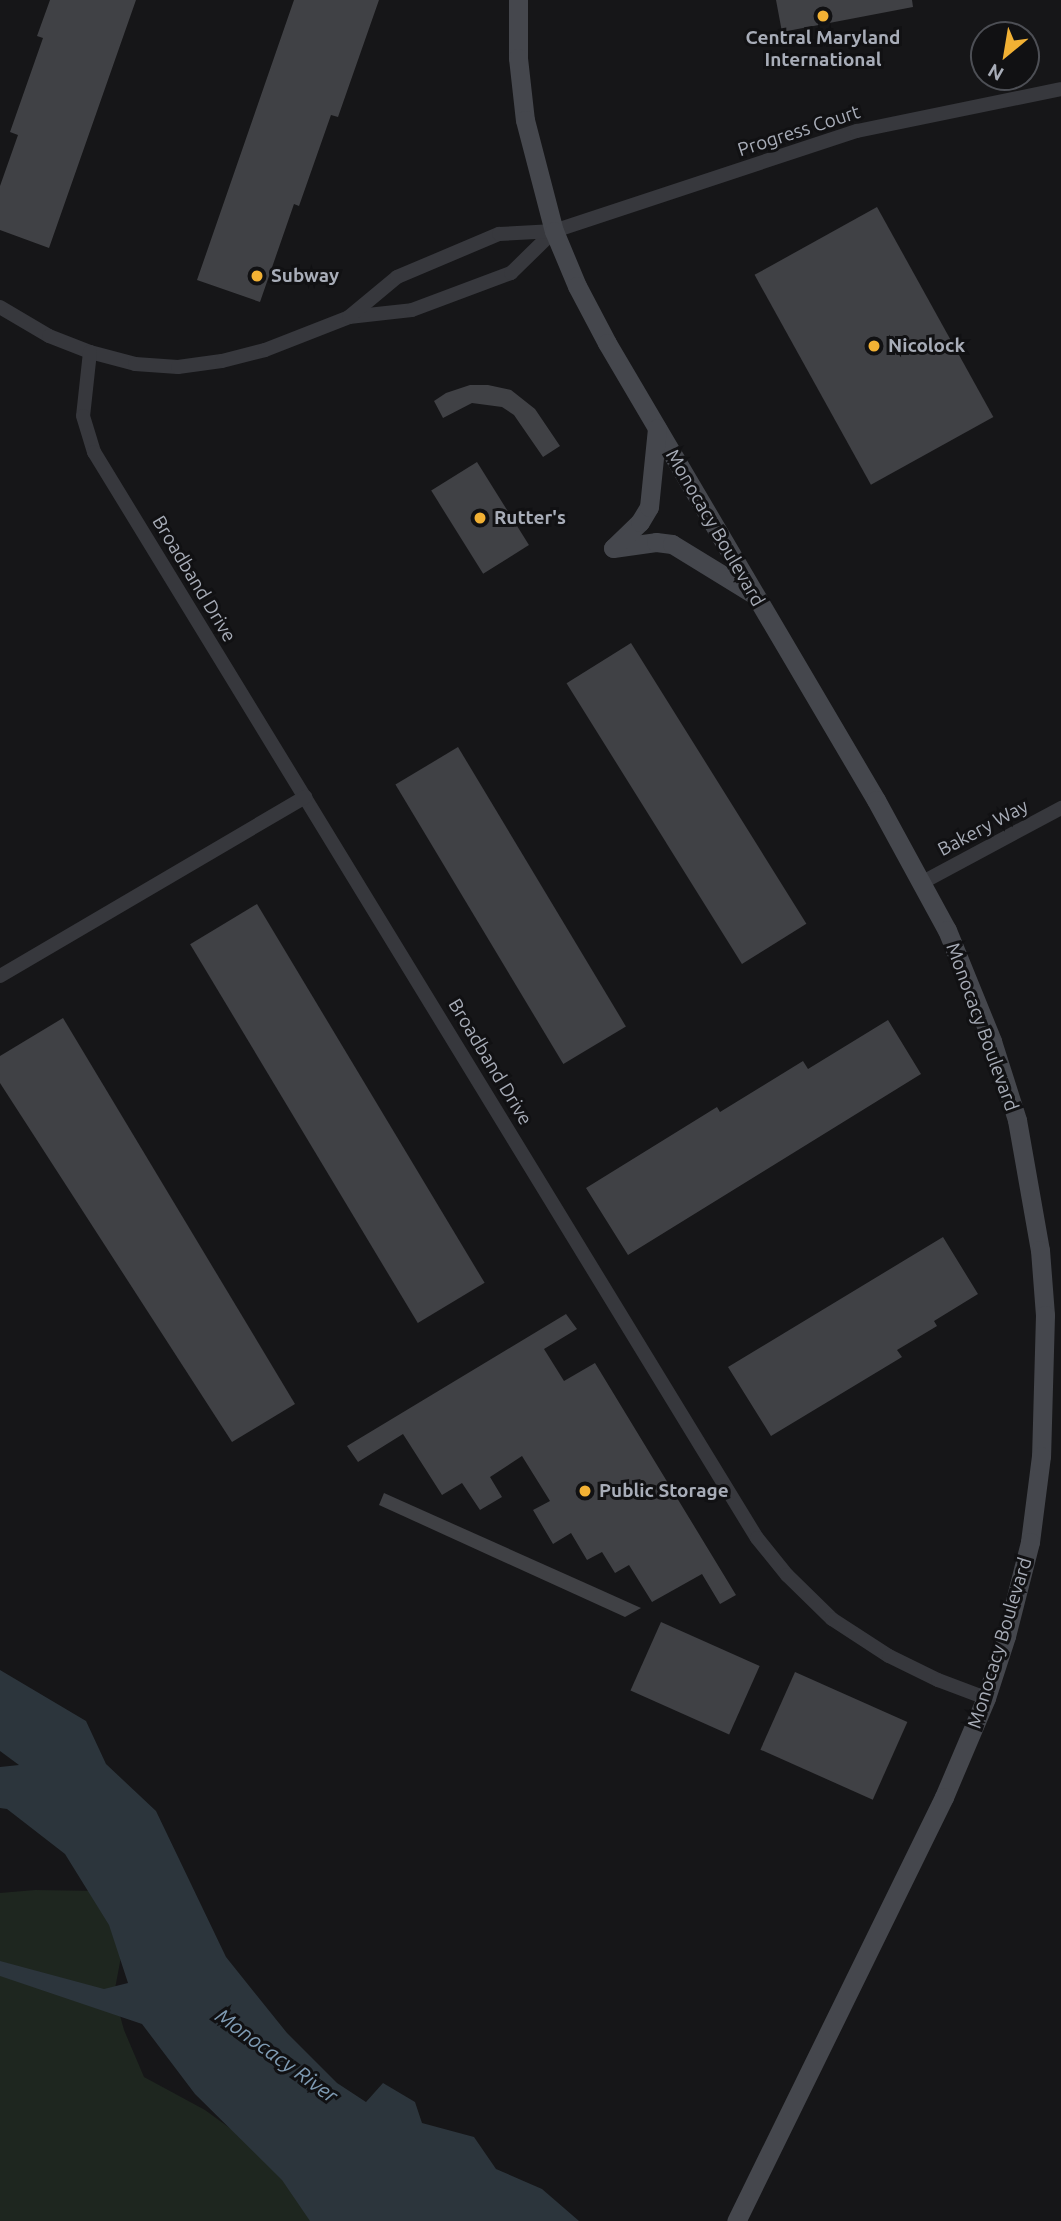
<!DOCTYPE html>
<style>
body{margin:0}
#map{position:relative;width:1061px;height:2221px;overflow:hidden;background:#161618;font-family:Ubuntu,sans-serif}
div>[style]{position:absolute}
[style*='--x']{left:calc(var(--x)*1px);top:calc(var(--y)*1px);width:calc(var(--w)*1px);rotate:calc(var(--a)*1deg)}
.green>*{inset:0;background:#1e261f}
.water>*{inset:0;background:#2c353c}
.building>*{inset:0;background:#404145;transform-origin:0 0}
.minor>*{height:14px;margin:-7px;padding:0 7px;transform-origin:7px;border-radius:7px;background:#37383d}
.secondary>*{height:19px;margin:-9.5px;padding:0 9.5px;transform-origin:9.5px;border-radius:9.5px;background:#45474d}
.dots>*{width:19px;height:19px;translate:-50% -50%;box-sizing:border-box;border:4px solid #111113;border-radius:50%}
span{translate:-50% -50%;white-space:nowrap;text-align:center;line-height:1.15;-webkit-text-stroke:6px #111113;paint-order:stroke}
.poi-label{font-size:19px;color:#a8adb8;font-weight:700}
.left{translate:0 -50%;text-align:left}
.street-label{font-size:19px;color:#a8adb8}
.water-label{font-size:21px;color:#7f9bb3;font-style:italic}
.north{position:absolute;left:970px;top:21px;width:70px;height:70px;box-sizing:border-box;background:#111113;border:2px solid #4d4f55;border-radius:50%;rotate:210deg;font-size:19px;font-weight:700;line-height:28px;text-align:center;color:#a8adb8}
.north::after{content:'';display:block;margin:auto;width:24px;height:32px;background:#f2b134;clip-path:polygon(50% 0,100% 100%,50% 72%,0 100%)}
</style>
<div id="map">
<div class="green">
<div style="clip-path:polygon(35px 1890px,101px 1891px,124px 1941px,114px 1994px,124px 2030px,144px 2077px,205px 2110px,357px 2221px,0 2221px,0 1893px)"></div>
</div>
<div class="water">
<div style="clip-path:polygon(0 1670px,86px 1721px,106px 1764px,156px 1811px,226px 1957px,287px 2033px,337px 2083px,366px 2102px,383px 2083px,415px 2102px,422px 2123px,474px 2137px,496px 2169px,542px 2189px,579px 2221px,310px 2221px,282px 2180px,195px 2094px,142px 2024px,0 1976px,0 1961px,104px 1989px,128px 1983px,109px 1925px,65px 1854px,7px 1809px,0 1808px,0 1767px,19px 1765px,0 1751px)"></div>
</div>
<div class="building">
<div style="clip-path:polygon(50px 0,136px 0,49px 248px,0 230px,0 186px,18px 135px,10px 132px,43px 38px,37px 36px)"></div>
<div style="clip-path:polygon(294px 0,379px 0,338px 117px,331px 115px,299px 206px,294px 204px,260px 302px,197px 280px)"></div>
<div style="clip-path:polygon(776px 0,912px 0,913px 7px,782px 32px)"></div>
<div style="left:877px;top:207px;width:240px;height:140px;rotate:61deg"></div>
<div style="clip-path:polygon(470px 385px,488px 385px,511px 390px,535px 409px,560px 446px,543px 457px,514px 415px,502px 407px,472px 403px,443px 418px,434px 401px,446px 393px)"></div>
<div style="left:477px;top:462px;width:98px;height:54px;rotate:58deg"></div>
<div style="left:631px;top:643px;width:331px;height:76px;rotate:58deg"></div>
<div style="left:458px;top:747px;width:326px;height:73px;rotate:59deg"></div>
<div style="left:257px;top:904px;width:442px;height:78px;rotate:59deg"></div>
<div style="clip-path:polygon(63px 1018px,295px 1404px,232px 1442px,0 1083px,0 1056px)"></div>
<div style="clip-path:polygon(888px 1020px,921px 1074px,628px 1255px,586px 1188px,717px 1107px,720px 1112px,803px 1061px,808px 1069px)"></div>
<div style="clip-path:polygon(943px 1237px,978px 1294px,934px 1321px,937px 1326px,897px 1350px,902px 1357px,771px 1436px,728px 1367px)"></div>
<div style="clip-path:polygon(566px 1314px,577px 1329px,544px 1349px,564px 1381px,595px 1363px,736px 1595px,720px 1604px,702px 1574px,652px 1602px,629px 1565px,615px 1573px,602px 1552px,587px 1560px,571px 1533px,553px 1544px,533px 1510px,550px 1501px,522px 1456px,490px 1477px,502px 1497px,480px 1510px,462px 1483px,442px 1495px,403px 1434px,358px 1462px,347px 1446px)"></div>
<div style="clip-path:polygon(384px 1493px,592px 1586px,641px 1608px,625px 1617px,379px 1505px)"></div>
<div style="left:661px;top:1622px;width:108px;height:75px;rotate:24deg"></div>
<div style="left:795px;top:1672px;width:123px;height:85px;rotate:24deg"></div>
</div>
<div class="minor">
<div style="--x:0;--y:307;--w:57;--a:30.6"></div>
<div style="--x:49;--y:336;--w:44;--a:21.3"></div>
<div style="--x:90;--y:352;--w:47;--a:14.9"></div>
<div style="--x:135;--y:364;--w:43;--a:4"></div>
<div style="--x:178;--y:367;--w:44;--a:-7.8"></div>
<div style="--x:222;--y:361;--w:44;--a:-14.3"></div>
<div style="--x:265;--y:350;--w:90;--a:-21.4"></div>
<div style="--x:349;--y:317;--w:63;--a:-6.3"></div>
<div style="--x:412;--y:310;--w:106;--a:-20.5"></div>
<div style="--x:511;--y:273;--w:60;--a:-44.3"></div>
<div style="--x:349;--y:317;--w:62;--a:-39.8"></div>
<div style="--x:397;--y:277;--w:111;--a:-22.9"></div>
<div style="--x:499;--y:234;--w:55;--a:-3.1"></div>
<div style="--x:554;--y:231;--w:319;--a:-18.3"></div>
<div style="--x:857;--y:131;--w:208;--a:-11.6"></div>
<div style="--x:90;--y:352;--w:64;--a:96.2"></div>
<div style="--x:83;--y:416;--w:38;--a:73"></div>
<div style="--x:94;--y:452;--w:1272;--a:58.6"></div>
<div style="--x:757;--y:1538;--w:48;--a:51"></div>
<div style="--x:787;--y:1575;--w:63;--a:44.4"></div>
<div style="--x:832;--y:1619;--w:68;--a:33"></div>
<div style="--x:889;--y:1656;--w:55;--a:26.1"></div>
<div style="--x:938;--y:1680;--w:51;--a:20.6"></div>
<div style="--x:923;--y:882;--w:157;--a:-28.2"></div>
<div style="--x:0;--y:976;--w:354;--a:-30.4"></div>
</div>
<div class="secondary">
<div style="--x:518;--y:0;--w:58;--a:90"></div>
<div style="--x:518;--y:58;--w:62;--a:83.6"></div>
<div style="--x:525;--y:120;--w:115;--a:75.4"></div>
<div style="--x:554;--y:231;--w:60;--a:67.3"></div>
<div style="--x:577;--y:286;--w:64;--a:62.2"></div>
<div style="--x:607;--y:343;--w:530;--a:59.52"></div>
<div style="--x:876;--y:800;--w:148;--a:61.4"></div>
<div style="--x:947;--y:930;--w:120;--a:67.9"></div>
<div style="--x:992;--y:1041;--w:83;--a:72.4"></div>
<div style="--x:1017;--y:1120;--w:132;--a:80"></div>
<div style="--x:1040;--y:1250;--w:65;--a:85.6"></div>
<div style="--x:1045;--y:1315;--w:141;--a:91.6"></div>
<div style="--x:1041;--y:1456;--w:87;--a:97.3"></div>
<div style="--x:1030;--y:1542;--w:97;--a:104.3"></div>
<div style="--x:1006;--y:1636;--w:65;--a:107.9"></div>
<div style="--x:986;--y:1698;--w:108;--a:113"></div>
<div style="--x:944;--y:1797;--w:472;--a:116.1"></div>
<div style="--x:613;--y:548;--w:43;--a:-7.9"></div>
<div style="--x:656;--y:542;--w:16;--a:7"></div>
<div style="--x:672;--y:544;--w:94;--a:31.5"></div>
<div style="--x:613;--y:548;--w:37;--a:-44"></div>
<div style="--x:640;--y:522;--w:17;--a:-59"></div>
<div style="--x:649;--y:507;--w:79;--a:-84.2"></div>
</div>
<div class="dots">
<div style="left:823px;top:16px;background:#f2b134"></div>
<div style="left:257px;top:276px;background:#f2b134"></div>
<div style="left:874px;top:346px;background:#f2b134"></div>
<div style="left:480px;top:518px;background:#f2b134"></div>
<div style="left:585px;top:1491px;background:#f2b134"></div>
</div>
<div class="poi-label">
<span style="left:823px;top:49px">Central Maryland<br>International</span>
<span class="left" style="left:271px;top:276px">Subway</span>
<span class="left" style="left:888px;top:346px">Nicolock</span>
<span class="left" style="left:494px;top:518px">Rutter's</span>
<span class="left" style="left:599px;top:1491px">Public Storage</span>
</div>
<div class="street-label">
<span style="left:799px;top:131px;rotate:-18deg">Progress Court</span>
<span style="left:715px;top:528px;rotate:60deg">Monocacy Boulevard</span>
<span style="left:194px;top:579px;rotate:59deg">Broadband Drive</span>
<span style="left:983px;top:828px;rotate:-28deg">Bakery Way</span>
<span style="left:982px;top:1027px;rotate:70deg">Monocacy Boulevard</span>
<span style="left:490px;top:1062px;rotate:59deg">Broadband Drive</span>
<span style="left:1000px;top:1643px;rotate:-73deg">Monocacy Boulevard</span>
</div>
<div class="water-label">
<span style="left:277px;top:2055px;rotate:36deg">Monocacy River</span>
</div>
<div class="north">N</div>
</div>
